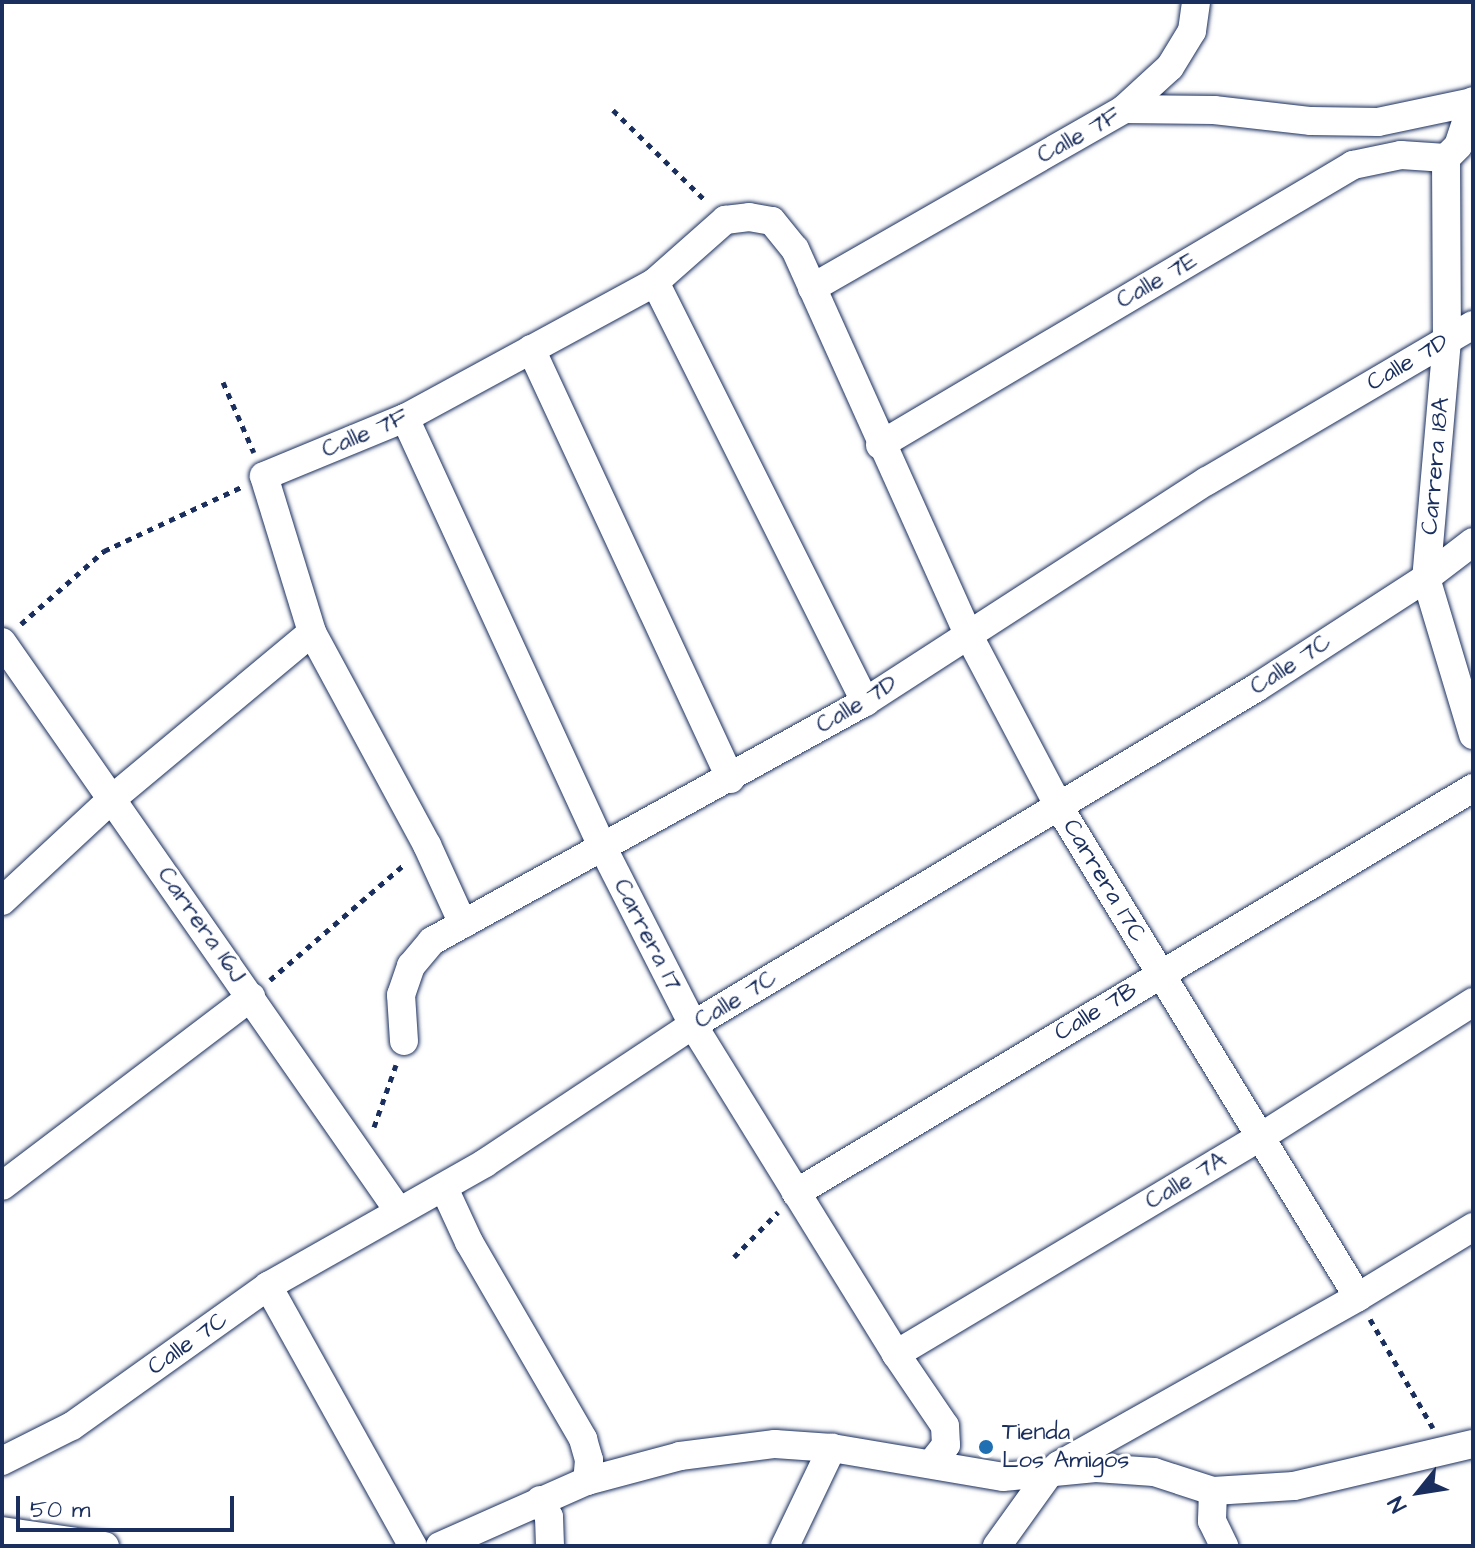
<!DOCTYPE html>
<style>
body{margin:0}
#map{position:relative;width:1475px;height:1548px;overflow:hidden;background:#fff;font-family:"Architects Daughter",sans-serif}
div>[style]{position:absolute}
[style*='--x']{left:calc(var(--x)*1px);top:calc(var(--y)*1px);width:calc(var(--w)*1px);rotate:calc(var(--a)*1deg)}
.path>*{height:5px;margin-top:-2.5px;transform-origin:0;background:repeating-linear-gradient(90deg,#1b2f5e 0 6px,transparent 0 12px)}
.roads{filter:drop-shadow(0 0 2px #1b2f5e) drop-shadow(0 0 2px #1b2f5e)}
.minor>*{height:28px;margin:-14px;padding:0 14px;transform-origin:14px;border-radius:14px;background:#fff}
.dots>*{width:22px;height:22px;translate:-50% -50%;box-sizing:border-box;border:4px solid #fff;border-radius:50%}
span{translate:-50% -50%;white-space:nowrap;text-align:center;line-height:1.15;-webkit-text-stroke:6px #fff;paint-order:stroke}
.street-label{font-size:24px;color:#1b2f5e}
.poi-label{font-size:24px;color:#1b2f5e}
.left{translate:0 -50%;text-align:left}
.frame{position:absolute;inset:0;border:4px solid #1b2f5e;pointer-events:none}
.north{position:absolute;left:1379px;top:1452px;width:80px;height:80px;-webkit-text-stroke:6px #fff;paint-order:stroke;rotate:240deg;font-size:22px;font-weight:700;line-height:32px;text-align:center;color:#1b2f5e}
.north::after{content:'';display:block;margin:auto;width:28px;height:36px;background:#1b2f5e;clip-path:polygon(50% 0,100% 100%,50% 72%,0 100%)}
.scale{position:absolute;left:16px;top:1496px;width:218px;height:36px;box-sizing:border-box;border:4px solid #1b2f5e;border-top:0;padding-left:10px;font-size:24px;line-height:28px;white-space:nowrap;color:#1b2f5e;-webkit-text-stroke:6px #fff;paint-order:stroke}
</style>
<div id="map">
<div class="path">
<div style="--x:613;--y:110;--w:130;--a:44.4"></div>
<div style="--x:223;--y:382;--w:77;--a:66.4"></div>
<div style="--x:21;--y:624;--w:111;--a:-41.3"></div>
<div style="--x:104;--y:551;--w:151;--a:-25"></div>
<div style="--x:270;--y:980;--w:178;--a:-40.7"></div>
<div style="--x:374;--y:1127;--w:66;--a:-70.5"></div>
<div style="--x:734;--y:1257;--w:63;--a:-45.6"></div>
<div style="--x:1370;--y:1319;--w:126;--a:60"></div>
</div>
<div class="roads">
<div class="minor">
<div style="--x:1473;--y:101;--w:47;--a:108.4"></div>
<div style="--x:1458;--y:146;--w:17;--a:135"></div>
<div style="--x:1446;--y:158;--w:182;--a:89.7"></div>
<div style="--x:1447;--y:340;--w:239;--a:95"></div>
<div style="--x:1426;--y:578;--w:164;--a:73.3"></div>
<div style="--x:1124;--y:109;--w:62;--a:-42.4"></div>
<div style="--x:1170;--y:67;--w:42;--a:-58.6"></div>
<div style="--x:1192;--y:31;--w:29;--a:-82"></div>
<div style="--x:655;--y:282;--w:470;--a:63.4"></div>
<div style="--x:812;--y:288;--w:360;--a:-29.8"></div>
<div style="--x:1124;--y:109;--w:90;--a:0.6"></div>
<div style="--x:1214;--y:110;--w:98;--a:6.5"></div>
<div style="--x:1311;--y:121;--w:67;--a:0.9"></div>
<div style="--x:1378;--y:122;--w:97;--a:-11.9"></div>
<div style="--x:531;--y:349;--w:474;--a:65.1"></div>
<div style="--x:405;--y:418;--w:473;--a:65.3"></div>
<div style="--x:603;--y:848;--w:199;--a:63"></div>
<div style="--x:693;--y:1025;--w:387;--a:58.3"></div>
<div style="--x:896;--y:1354;--w:87;--a:55.8"></div>
<div style="--x:945;--y:1426;--w:19;--a:87"></div>
<div style="--x:946;--y:1445;--w:24;--a:128"></div>
<div style="--x:880;--y:445;--w:550;--a:-30.62"></div>
<div style="--x:1353;--y:165;--w:49;--a:-11.8"></div>
<div style="--x:1401;--y:155;--w:45;--a:3.8"></div>
<div style="--x:2;--y:642;--w:692;--a:55.12"></div>
<div style="--x:2;--y:901;--w:151;--a:-42.9"></div>
<div style="--x:113;--y:798;--w:259;--a:-39.8"></div>
<div style="--x:463;--y:924;--w:87;--a:-114.5"></div>
<div style="--x:427;--y:845;--w:242;--a:-118.4"></div>
<div style="--x:312;--y:632;--w:163;--a:-107.1"></div>
<div style="--x:264;--y:476;--w:152;--a:-22.4"></div>
<div style="--x:405;--y:418;--w:285;--a:-28.5"></div>
<div style="--x:655;--y:282;--w:94;--a:-41.5"></div>
<div style="--x:725;--y:220;--w:24;--a:-7"></div>
<div style="--x:749;--y:217;--w:23;--a:10"></div>
<div style="--x:772;--y:221;--w:36;--a:51"></div>
<div style="--x:795;--y:249;--w:424;--a:65.8"></div>
<div style="--x:969;--y:636;--w:193;--a:62.2"></div>
<div style="--x:1059;--y:807;--w:574;--a:58.61"></div>
<div style="--x:404;--y:1041;--w:46;--a:-93.7"></div>
<div style="--x:401;--y:995;--w:31;--a:-71"></div>
<div style="--x:411;--y:966;--w:33;--a:-50"></div>
<div style="--x:432;--y:941;--w:495;--a:-28.9"></div>
<div style="--x:865;--y:702;--w:407;--a:-32.9"></div>
<div style="--x:1207;--y:481;--w:308;--a:-30.4"></div>
<div style="--x:2;--y:1186;--w:313;--a:-37.2"></div>
<div style="--x:444;--y:1188;--w:60;--a:65.2"></div>
<div style="--x:469;--y:1242;--w:228;--a:59.9"></div>
<div style="--x:583;--y:1439;--w:22;--a:74"></div>
<div style="--x:589;--y:1460;--w:21;--a:95"></div>
<div style="--x:796;--y:1193;--w:789;--a:-30.89"></div>
<div style="--x:268;--y:1286;--w:298;--a:60.9"></div>
<div style="--x:896;--y:1354;--w:422;--a:-30.8"></div>
<div style="--x:1259;--y:1138;--w:254;--a:-32.4"></div>
<div style="--x:2;--y:1461;--w:78;--a:-26.6"></div>
<div style="--x:72;--y:1426;--w:241;--a:-35.5"></div>
<div style="--x:268;--y:1286;--w:249;--a:-29.5"></div>
<div style="--x:485;--y:1163;--w:250;--a:-33.6"></div>
<div style="--x:693;--y:1025;--w:656;--a:-30.9"></div>
<div style="--x:1256;--y:688;--w:202;--a:-32.9"></div>
<div style="--x:1426;--y:578;--w:59;--a:-37.5"></div>
<div style="--x:1213;--y:1491;--w:30;--a:92"></div>
<div style="--x:1212;--y:1521;--w:28;--a:64"></div>
<div style="--x:540;--y:1500;--w:19;--a:62"></div>
<div style="--x:549;--y:1517;--w:29;--a:88"></div>
<div style="--x:2;--y:1531;--w:104;--a:8.3"></div>
<div style="--x:440;--y:1546;--w:161;--a:-23.9"></div>
<div style="--x:587;--y:1481;--w:96;--a:-15"></div>
<div style="--x:680;--y:1456;--w:96;--a:-7.2"></div>
<div style="--x:775;--y:1444;--w:57;--a:4"></div>
<div style="--x:832;--y:1448;--w:173;--a:9.6"></div>
<div style="--x:1003;--y:1477;--w:93;--a:-5.5"></div>
<div style="--x:1096;--y:1468;--w:58;--a:3.9"></div>
<div style="--x:1154;--y:1472;--w:62;--a:17.9"></div>
<div style="--x:1213;--y:1491;--w:81;--a:-3.5"></div>
<div style="--x:1294;--y:1486;--w:184;--a:-13.2"></div>
<div style="--x:785;--y:1546;--w:109;--a:-64.4"></div>
<div style="--x:997;--y:1546;--w:87;--a:-54.3"></div>
<div style="--x:1048;--y:1475;--w:15;--a:-42"></div>
<div style="--x:1059;--y:1465;--w:343;--a:-29.3"></div>
<div style="--x:1358;--y:1297;--w:135;--a:-31.3"></div>
</div>
</div>
<div class="dots">
<div style="left:986px;top:1447px;background:#1f6fb2"></div>
</div>
<div class="street-label">
<span style="left:1079px;top:136px;rotate:-29deg">Calle 7F</span>
<span style="left:1157px;top:281px;rotate:-30deg">Calle 7E</span>
<span style="left:1408px;top:363px;rotate:-30deg">Calle 7D</span>
<span style="left:365px;top:434px;rotate:-23deg">Calle 7F</span>
<span style="left:1436px;top:466px;rotate:-85deg">Carrera 18A</span>
<span style="left:1291px;top:665px;rotate:-33deg">Calle 7C</span>
<span style="left:857px;top:705px;rotate:-31deg">Calle 7D</span>
<span style="left:1104px;top:881px;rotate:59deg">Carrera 17C</span>
<span style="left:201px;top:925px;rotate:55deg">Carrera 16J</span>
<span style="left:647px;top:935px;rotate:63deg">Carrera 17</span>
<span style="left:736px;top:1000px;rotate:-31deg">Calle 7C</span>
<span style="left:1096px;top:1012px;rotate:-31deg">Calle 7B</span>
<span style="left:1186px;top:1181px;rotate:-31deg">Calle 7A</span>
<span style="left:188px;top:1344px;rotate:-35deg">Calle 7C</span>
</div>
<div class="poi-label">
<span class="left" style="left:1002px;top:1447px">Tienda<br>Los Amigos</span>
</div>
<div class="frame"></div>
<div class="north">N</div>
<div class="scale">50 m</div>
</div>
